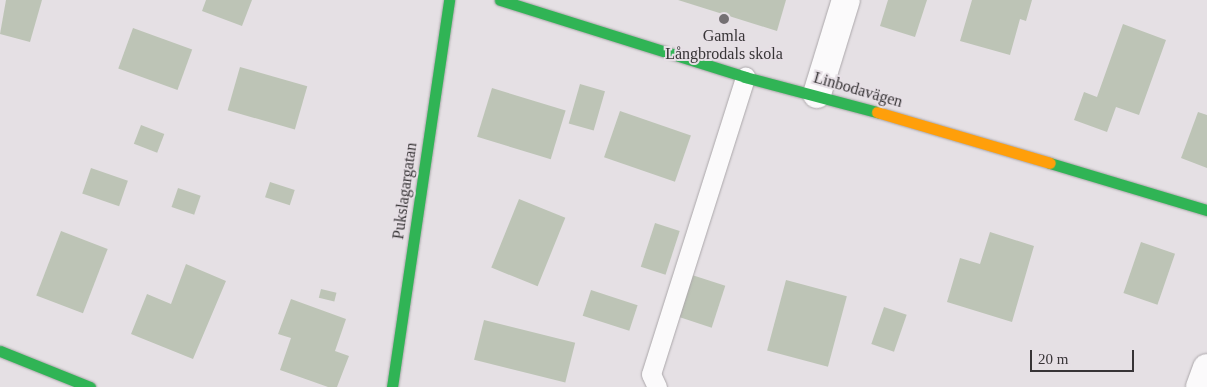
<!DOCTYPE html>
<meta charset="utf-8">
<style>
body{margin:0}
#map{position:relative;width:1207px;height:387px;overflow:hidden;background:#e5e0e4;font-family:Georgia,serif}
div>[style]{position:absolute}
[style*='--x']{left:calc(var(--x)*1px);top:calc(var(--y)*1px);width:calc(var(--w)*1px);rotate:calc(var(--a)*1deg)}
.building>*{inset:0;background:#bdc4b6;transform-origin:0 0}
.roads{filter:drop-shadow(0 0 1px #aba7aa) drop-shadow(0 0 1px #aba7aa)}
.lane>*{height:19px;margin:-9.5px;padding:0 9.5px;transform-origin:9.5px;border-radius:9.5px;background:#fbfafb}
.street>*{height:28px;margin:-14px;padding:0 14px;transform-origin:14px;border-radius:14px;background:#fbfafb}
.fast>*{height:11px;margin:-5.5px;padding:0 5.5px;transform-origin:5.5px;border-radius:5.5px;background:#30b455}
.slow>*{height:11px;margin:-5.5px;padding:0 5.5px;transform-origin:5.5px;border-radius:5.5px;background:#ff9f0a}
.dots>*{width:14px;height:14px;translate:-50% -50%;box-sizing:border-box;border:2px solid #e6dfe5;border-radius:50%}
span{translate:-50% -50%;white-space:nowrap;text-align:center;line-height:1.15;-webkit-text-stroke:4px #e6dfe5;paint-order:stroke}
.poi-label{font-size:16px;color:#373436}
.street-label{font-size:16px;color:#373436}
.scale{position:absolute;left:1030px;top:350px;width:104px;height:22px;box-sizing:border-box;border:2px solid #373436;border-top:0;padding-left:6px;font-size:15px;line-height:18px;white-space:nowrap;color:#373436;-webkit-text-stroke:4px #e6dfe5;paint-order:stroke}
</style>
<div id="map">
<div class="building">
<div style="clip-path:polygon(6px 0,42px 0,30px 42px,0 34px)"></div>
<div style="clip-path:polygon(206px 0,252px 0,242px 26px,202px 11px)"></div>
<div style="clip-path:polygon(678px 0,786px 0,777px 31px)"></div>
<div style="clip-path:polygon(888px 0,927px 0,915px 37px,880px 26px)"></div>
<div style="clip-path:polygon(972px 0,1032px 0,1026px 21px,1020px 19px,1010px 55px,960px 41px)"></div>
<div style="clip-path:polygon(1123px 24px,1166px 40px,1139px 115px,1116px 107px,1107px 132px,1074px 120px,1084px 92px,1097px 97px)"></div>
<div style="left:133px;top:28px;width:63px;height:43px;rotate:20deg"></div>
<div style="left:240px;top:67px;width:70px;height:45px;rotate:16deg"></div>
<div style="left:580px;top:84px;width:26px;height:41px;rotate:16deg"></div>
<div style="left:492px;top:88px;width:77px;height:51px;rotate:17deg"></div>
<div style="left:620px;top:111px;width:75px;height:49px;rotate:19deg"></div>
<div style="clip-path:polygon(1198px 112px,1207px 115px,1207px 168px,1181px 158px)"></div>
<div style="left:141px;top:125px;width:25px;height:20px;rotate:21deg"></div>
<div style="left:91px;top:168px;width:39px;height:27px;rotate:19deg"></div>
<div style="left:270px;top:182px;width:26px;height:16px;rotate:18deg"></div>
<div style="left:178px;top:188px;width:24px;height:20px;rotate:19deg"></div>
<div style="left:519px;top:199px;width:50px;height:74px;rotate:22deg"></div>
<div style="left:655px;top:223px;width:26px;height:46px;rotate:18deg"></div>
<div style="left:61px;top:231px;width:50px;height:69px;rotate:21deg"></div>
<div style="clip-path:polygon(990px 232px,1034px 246px,1012px 322px,947px 302px,960px 258px,980px 264px)"></div>
<div style="left:1141px;top:242px;width:36px;height:54px;rotate:19deg"></div>
<div style="clip-path:polygon(186px 264px,226px 281px,193px 359px,131px 334px,147px 294px,171px 304px)"></div>
<div style="left:692px;top:275px;width:35px;height:44px;rotate:18deg"></div>
<div style="left:786px;top:280px;width:63px;height:73px;rotate:15deg"></div>
<div style="left:321px;top:289px;width:16px;height:9px;rotate:14deg"></div>
<div style="left:591px;top:290px;width:49px;height:27px;rotate:18deg"></div>
<div style="clip-path:polygon(291px 299px,346px 319px,335px 351px,349px 356px,337px 387px,328px 387px,280px 370px,291px 338px,278px 334px)"></div>
<div style="left:884px;top:307px;width:24px;height:39px;rotate:19deg"></div>
<div style="left:484px;top:320px;width:94px;height:41px;rotate:14deg"></div>
</div>
<div class="roads">
<div class="lane">
<div style="--x:657;--y:387;--w:14;--a:-115"></div>
<div style="--x:651;--y:374;--w:312;--a:-72.4"></div>
</div>
<div class="street">
<div style="--x:817;--y:94;--w:98;--a:-72.9"></div>
<div style="--x:1200;--y:387;--w:20;--a:-70"></div>
</div>
<div class="fast">
<div style="--x:500;--y:0;--w:257;--a:17.4"></div>
<div style="--x:745;--y:77;--w:137;--a:14.9"></div>
<div style="--x:1050;--y:163;--w:164;--a:16.7"></div>
<div style="--x:0;--y:351;--w:97;--a:21.8"></div>
<div style="--x:392;--y:387;--w:391;--a:-81.6"></div>
</div>
<div class="slow">
<div style="--x:877;--y:112;--w:180;--a:16.4"></div>
</div>
</div>
<div class="dots">
<div style="left:724px;top:19px;background:#747073"></div>
</div>
<div class="poi-label">
<span style="left:724px;top:45px">Gamla<br>Långbrodals skola</span>
</div>
<div class="street-label">
<span style="left:858px;top:90px;rotate:16deg">Linbodavägen</span>
<span style="left:405px;top:191px;rotate:-82deg">Pukslagargatan</span>
</div>
<div class="scale">20 m</div>
</div>
